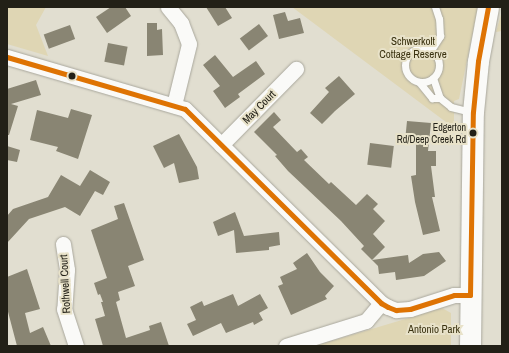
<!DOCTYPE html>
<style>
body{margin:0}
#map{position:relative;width:509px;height:353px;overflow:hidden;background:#e1ded0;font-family:"Archivo Narrow",sans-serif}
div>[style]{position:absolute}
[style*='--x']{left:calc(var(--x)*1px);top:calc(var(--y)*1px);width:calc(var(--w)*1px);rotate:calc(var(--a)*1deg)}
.green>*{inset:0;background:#dfd6b4}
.building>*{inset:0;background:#898573;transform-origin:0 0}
.roads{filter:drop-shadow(0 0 1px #a9a79c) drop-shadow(0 0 1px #a9a79c)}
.lane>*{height:7px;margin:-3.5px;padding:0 3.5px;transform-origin:3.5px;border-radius:3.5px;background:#fafaf8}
.lane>.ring{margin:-3.5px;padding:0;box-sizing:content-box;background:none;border:7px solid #fafaf8;border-radius:50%}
.street>*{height:15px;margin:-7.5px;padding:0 7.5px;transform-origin:7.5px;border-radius:7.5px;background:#fafaf8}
.secondary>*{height:21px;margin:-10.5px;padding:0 10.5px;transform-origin:10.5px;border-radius:10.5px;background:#fafaf8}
.bus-1>*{height:5px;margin:-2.5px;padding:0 2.5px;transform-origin:2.5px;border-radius:2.5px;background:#de7303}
.dots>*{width:11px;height:11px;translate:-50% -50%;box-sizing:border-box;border:2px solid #e8e2c9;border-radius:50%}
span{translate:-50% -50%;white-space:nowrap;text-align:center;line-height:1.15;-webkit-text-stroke:4px #e8e2c9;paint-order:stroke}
.bus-label{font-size:10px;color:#222017}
.right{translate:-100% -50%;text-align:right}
.park-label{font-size:11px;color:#3a3210}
.street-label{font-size:11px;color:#222017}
.frame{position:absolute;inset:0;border:8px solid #222017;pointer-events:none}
</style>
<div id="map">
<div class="green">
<div style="clip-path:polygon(7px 7px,46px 7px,36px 25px,48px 56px,7px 44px)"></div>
<div style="clip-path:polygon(292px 7px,478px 7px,459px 99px,454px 101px,454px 128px)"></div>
<div style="clip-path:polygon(502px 11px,502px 31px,496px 32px)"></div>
<div style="clip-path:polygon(442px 308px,451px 313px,451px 346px,315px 346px)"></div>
</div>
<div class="building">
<div style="clip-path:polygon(111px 7px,125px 7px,131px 16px,107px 33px,96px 17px)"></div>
<div style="clip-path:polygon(206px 7px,225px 7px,232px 18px,218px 26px)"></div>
<div style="clip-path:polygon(285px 12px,288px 21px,300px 18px,304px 33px,279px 39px,273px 15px)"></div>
<div style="clip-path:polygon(147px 23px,157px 23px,157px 30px,162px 29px,163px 55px,147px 56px)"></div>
<div style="left:259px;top:24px;width:15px;height:24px;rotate:53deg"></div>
<div style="left:70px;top:25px;width:15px;height:28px;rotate:70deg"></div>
<div style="left:108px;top:43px;width:20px;height:19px;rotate:11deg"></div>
<div style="clip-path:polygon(215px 55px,233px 77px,256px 61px,265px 74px,238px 94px,240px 97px,225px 108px,213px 91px,220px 86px,203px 65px)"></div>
<div style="clip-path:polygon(339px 76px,355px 94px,335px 111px,322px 124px,310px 113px,329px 92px,325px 88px)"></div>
<div style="clip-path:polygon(36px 80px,41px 95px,11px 104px,18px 106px,9px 135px,7px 135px,7px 89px)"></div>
<div style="clip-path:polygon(71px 109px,92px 115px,78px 159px,56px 151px,58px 147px,30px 140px,37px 110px,68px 118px)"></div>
<div style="clip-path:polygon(274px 112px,281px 120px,273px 127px,297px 152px,301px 149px,308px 157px,304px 160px,329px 184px,331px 182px,356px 205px,367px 194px,378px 204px,373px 209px,385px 221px,373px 234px,385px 247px,372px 260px,408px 255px,409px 263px,423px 254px,439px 252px,446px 261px,424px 276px,396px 280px,395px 272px,379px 274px,378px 266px,361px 249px,364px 246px,341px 221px,288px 171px,275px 156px,277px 155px,254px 132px)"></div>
<div style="clip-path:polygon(407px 121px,431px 123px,428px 151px,436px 151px,436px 166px,431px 166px,435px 197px,432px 197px,440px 231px,423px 235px,415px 202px,411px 176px,416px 175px,416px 142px,405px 141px)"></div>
<div style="clip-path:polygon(179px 134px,197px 167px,199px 179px,179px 183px,174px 163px,164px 168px,153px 146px)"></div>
<div style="left:370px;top:143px;width:24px;height:22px;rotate:7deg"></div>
<div style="clip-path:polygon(7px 146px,20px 150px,17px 162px,7px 160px)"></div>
<div style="clip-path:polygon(90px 170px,110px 182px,103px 195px,95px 191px,80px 216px,65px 207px,29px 219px,7px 243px,7px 216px,13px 209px,48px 197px,61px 175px,80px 186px)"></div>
<div style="clip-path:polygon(124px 203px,144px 260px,128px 266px,135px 286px,118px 292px,120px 300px,116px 302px,126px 338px,150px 330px,149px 326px,161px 322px,169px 346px,103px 346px,95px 319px,105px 316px,101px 302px,103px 302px,100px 294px,98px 295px,94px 283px,107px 278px,91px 230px,118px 219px,114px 206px)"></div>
<div style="clip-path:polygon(235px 212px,244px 236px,279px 232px,280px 245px,269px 247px,269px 250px,236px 253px,234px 230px,218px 236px,213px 222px)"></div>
<div style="clip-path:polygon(307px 253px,320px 272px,334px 286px,325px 296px,327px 299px,291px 315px,278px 286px,283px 284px,280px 277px,297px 269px,293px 263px)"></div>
<div style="clip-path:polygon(27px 269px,40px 309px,25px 313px,30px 333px,43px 327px,51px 346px,17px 346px,7px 308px,7px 277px)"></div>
<div style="clip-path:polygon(233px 294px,238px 306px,260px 294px,268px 308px,259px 313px,263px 320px,254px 325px,253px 322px,226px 333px,221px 323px,193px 336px,187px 324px,196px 320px,190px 307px,202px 301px,204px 306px)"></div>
</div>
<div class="roads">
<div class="lane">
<div class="ring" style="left:405px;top:48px;width:27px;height:27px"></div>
<div style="--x:431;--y:50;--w:17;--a:-57"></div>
<div style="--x:440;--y:36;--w:17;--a:-93"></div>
<div style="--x:439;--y:19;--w:13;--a:-108"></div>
<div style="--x:433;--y:78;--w:21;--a:71"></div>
<div style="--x:440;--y:98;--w:14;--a:39"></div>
<div style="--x:451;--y:107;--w:21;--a:14"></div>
<div style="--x:419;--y:82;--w:21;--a:51"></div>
<div style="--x:432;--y:98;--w:8;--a:0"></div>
</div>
<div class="street">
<div style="--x:168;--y:7;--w:21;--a:51"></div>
<div style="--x:181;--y:23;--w:22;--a:69"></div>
<div style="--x:189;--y:44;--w:63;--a:103.8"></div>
<div style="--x:7;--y:57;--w:185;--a:16.3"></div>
<div style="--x:185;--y:109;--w:276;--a:44.7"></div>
<div style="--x:381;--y:303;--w:8;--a:30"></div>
<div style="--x:388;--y:307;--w:9;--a:21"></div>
<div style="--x:396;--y:310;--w:14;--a:-4"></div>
<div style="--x:410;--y:309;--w:46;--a:-17.7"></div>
<div style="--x:454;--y:295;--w:16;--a:0"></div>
<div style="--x:221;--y:145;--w:107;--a:-45.4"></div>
<div style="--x:63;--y:244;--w:26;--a:81"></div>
<div style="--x:67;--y:270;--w:39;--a:94"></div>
<div style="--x:64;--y:309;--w:39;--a:72"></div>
<div style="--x:286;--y:346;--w:84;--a:-17.4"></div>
<div style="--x:366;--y:321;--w:23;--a:-50"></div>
</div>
<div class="secondary">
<div style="--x:470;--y:346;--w:234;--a:-89.3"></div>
<div style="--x:473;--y:112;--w:51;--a:-84.4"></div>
<div style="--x:478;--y:61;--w:55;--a:-79.5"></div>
</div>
</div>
<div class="bus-1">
<div style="--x:7;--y:57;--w:185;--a:16.3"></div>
<div style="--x:185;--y:109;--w:276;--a:44.7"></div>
<div style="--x:381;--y:303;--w:8;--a:30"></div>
<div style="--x:388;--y:307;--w:9;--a:21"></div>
<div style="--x:396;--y:310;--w:14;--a:-4"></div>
<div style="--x:410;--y:309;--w:46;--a:-17.7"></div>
<div style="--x:454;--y:295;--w:16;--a:0"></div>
<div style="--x:470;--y:295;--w:183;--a:-89.1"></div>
<div style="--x:473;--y:112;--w:51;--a:-84.4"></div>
<div style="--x:478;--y:61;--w:55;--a:-79.5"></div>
</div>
<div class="dots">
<div style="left:72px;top:76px;background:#222017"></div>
<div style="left:473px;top:133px;background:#222017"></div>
</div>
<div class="bus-label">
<span class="right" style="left:466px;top:133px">Edgerton<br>Rd/Deep Creek Rd</span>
</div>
<div class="park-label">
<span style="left:413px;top:48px">Schwerkolt<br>Cottage Reserve</span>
<span style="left:434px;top:329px">Antonio Park</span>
</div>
<div class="street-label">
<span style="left:259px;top:107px;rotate:-45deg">May Court</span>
<span style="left:65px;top:284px;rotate:-93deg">Rothwell Court</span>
</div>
<div class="frame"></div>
</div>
